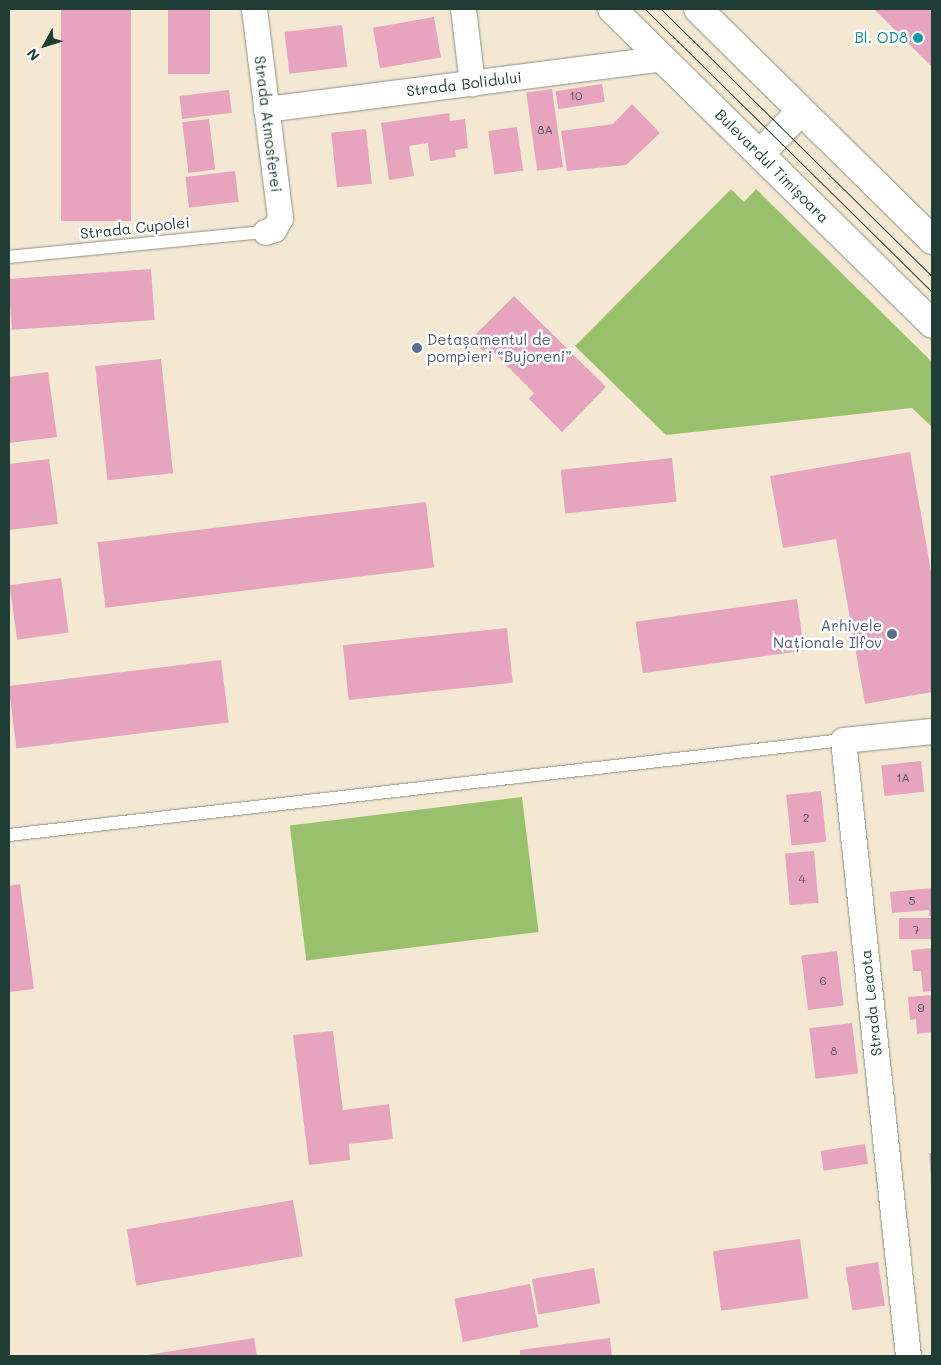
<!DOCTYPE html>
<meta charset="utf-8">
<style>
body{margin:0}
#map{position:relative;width:941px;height:1365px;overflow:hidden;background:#f5e8d3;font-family:Mali,sans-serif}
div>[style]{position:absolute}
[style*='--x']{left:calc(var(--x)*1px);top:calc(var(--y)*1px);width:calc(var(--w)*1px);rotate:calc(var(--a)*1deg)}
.green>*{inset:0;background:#99c16d;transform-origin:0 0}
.building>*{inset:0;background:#e6a4bf;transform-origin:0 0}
.roads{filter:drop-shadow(0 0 1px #8a9284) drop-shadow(0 0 1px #8a9284)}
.lane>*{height:12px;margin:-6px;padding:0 6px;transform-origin:6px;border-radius:6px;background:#fff}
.street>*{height:25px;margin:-12.5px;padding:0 12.5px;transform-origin:12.5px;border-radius:12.5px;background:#fff}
.secondary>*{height:28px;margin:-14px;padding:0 14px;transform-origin:14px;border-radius:14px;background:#fff}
.tram>*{height:1px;margin:-0.5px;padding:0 0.5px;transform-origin:0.5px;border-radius:0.5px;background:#1f3d34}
.dots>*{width:14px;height:14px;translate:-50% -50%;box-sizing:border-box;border:2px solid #fff;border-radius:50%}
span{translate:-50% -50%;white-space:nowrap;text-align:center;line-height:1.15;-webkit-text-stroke:5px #fff;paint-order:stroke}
.number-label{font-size:12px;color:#515757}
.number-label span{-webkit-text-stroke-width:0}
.culture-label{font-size:15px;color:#0d838f}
.right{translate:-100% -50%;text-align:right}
.street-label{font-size:15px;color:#1f3d34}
.service-label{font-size:15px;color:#4e5e75}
.left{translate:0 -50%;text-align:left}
.frame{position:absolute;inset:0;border:10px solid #1f3d34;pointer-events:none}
.north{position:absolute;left:20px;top:20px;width:50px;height:50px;-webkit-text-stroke:4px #fff;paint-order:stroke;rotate:231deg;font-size:14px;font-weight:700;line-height:20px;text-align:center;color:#1f3d34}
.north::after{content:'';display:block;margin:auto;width:18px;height:22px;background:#1f3d34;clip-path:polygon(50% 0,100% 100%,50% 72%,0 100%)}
</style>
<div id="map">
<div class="green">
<div style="clip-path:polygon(731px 189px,744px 202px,756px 189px,932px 362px,932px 427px,912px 408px,666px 435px,575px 346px)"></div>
<div style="left:522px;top:797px;width:136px;height:234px;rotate:83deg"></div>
</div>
<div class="building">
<div style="left:61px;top:9px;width:70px;height:212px"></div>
<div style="left:168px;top:9px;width:42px;height:65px"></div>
<div style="clip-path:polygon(874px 9px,932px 9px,932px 67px)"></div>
<div style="left:434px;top:17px;width:41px;height:62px;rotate:80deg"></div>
<div style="left:342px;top:25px;width:42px;height:58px;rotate:83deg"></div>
<div style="left:602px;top:84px;width:18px;height:47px;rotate:81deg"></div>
<div style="left:552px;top:89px;width:79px;height:26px;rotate:82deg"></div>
<div style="left:229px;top:90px;width:23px;height:50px;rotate:83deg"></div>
<div style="clip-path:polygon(632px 104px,660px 133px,626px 165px,567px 171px,561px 131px,613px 124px)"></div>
<div style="clip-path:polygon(449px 113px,450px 121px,465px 119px,468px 148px,455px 150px,456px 157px,430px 161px,428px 143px,409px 146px,414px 176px,389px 180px,381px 123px)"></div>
<div style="left:209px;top:119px;width:51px;height:27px;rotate:83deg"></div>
<div style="left:517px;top:127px;width:44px;height:29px;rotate:82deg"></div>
<div style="left:366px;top:129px;width:55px;height:35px;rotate:84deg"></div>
<div style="left:235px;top:171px;width:31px;height:50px;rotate:83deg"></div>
<div style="left:151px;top:269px;width:51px;height:143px;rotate:86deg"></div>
<div style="clip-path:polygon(514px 296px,606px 387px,562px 432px,529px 399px,534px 393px,488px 347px,483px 351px,471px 339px)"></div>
<div style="left:161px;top:359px;width:115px;height:66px;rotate:84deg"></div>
<div style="clip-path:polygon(48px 372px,57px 437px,9px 443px,9px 377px)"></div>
<div style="clip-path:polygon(910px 452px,932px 577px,932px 692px,865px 704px,836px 539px,783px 548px,770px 476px)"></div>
<div style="left:672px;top:458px;width:44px;height:112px;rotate:84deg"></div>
<div style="clip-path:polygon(49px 459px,58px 524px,9px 530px,9px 464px)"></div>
<div style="left:426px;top:502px;width:66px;height:331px;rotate:83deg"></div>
<div style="left:61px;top:578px;width:55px;height:52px;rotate:82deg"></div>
<div style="left:797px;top:599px;width:52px;height:163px;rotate:82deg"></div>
<div style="left:507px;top:628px;width:55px;height:165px;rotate:84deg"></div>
<div style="left:221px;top:660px;width:63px;height:214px;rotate:83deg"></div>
<div style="left:921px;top:761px;width:31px;height:40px;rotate:84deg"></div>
<div style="left:821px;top:791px;width:51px;height:35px;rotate:84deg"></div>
<div style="left:814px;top:851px;width:52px;height:29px;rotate:85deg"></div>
<div style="clip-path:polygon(20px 884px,34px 989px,9px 992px,9px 886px)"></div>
<div style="clip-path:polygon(932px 888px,932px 916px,929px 916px,929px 910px,892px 913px,890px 892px)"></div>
<div style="left:932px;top:918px;width:21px;height:33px;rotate:90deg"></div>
<div style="clip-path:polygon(932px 948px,932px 991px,923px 992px,921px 971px,913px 971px,911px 950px)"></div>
<div style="left:837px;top:951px;width:55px;height:36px;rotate:83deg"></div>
<div style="clip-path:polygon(932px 995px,932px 1032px,917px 1034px,916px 1019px,910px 1020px,908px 997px)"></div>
<div style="left:852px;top:1023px;width:51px;height:43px;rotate:83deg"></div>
<div style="clip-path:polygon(333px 1031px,343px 1110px,389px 1104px,393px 1139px,349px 1144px,350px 1160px,309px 1165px,293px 1035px)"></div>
<div style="left:865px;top:1144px;width:20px;height:45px;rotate:81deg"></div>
<div style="clip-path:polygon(929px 1153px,932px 1153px,932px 1179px,931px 1179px)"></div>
<div style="left:293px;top:1200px;width:57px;height:169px;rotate:80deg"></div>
<div style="left:800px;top:1239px;width:60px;height:88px;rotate:82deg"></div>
<div style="left:878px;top:1262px;width:44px;height:33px;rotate:81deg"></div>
<div style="left:594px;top:1268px;width:36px;height:63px;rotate:80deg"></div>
<div style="left:530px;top:1284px;width:44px;height:77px;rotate:79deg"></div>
<div style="clip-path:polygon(254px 1338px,257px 1356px,147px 1356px,147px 1355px)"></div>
<div style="clip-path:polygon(610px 1338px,612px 1356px,520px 1356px,520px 1350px)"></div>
</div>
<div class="roads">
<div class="lane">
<div style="--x:9;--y:257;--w:257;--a:-5.6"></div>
<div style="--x:9;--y:835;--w:839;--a:-6.5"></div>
</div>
<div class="street">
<div style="--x:254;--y:9;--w:211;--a:82.9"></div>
<div style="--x:280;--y:218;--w:13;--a:119"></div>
<div style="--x:274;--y:229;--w:9;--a:162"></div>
<div style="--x:463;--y:9;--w:75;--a:83.1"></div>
<div style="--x:266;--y:109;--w:400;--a:-7.3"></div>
<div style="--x:908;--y:1356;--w:619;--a:-96.02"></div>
<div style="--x:843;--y:740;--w:89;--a:-5.8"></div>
</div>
<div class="secondary">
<div style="--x:612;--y:9;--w:449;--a:44.5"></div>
<div style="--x:698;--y:9;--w:329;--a:44.6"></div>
<div style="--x:760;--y:154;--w:59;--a:-46.4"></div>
</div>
</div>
<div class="tram">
<div style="--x:645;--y:9;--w:403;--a:44.6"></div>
<div style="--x:661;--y:9;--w:380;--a:44.6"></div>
</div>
<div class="dots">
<div style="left:918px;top:38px;background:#0f9aa8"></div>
<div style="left:417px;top:348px;background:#5c6f8a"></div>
<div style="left:892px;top:634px;background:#5c6f8a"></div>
</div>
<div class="number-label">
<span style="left:576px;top:96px">10</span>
<span style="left:545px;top:130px">8A</span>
<span style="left:903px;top:778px">1A</span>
<span style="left:806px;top:818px">2</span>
<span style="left:802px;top:879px">4</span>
<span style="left:912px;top:901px">5</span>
<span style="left:916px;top:930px">7</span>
<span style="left:823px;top:981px">6</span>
<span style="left:921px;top:1008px">9</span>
<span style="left:834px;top:1051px">8</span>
</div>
<div class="culture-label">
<span class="right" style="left:908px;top:38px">Bl. OD8</span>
</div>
<div class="street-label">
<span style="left:464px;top:84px;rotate:-7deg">Strada Bolidului</span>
<span style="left:268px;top:124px;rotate:83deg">Strada Atmosferei</span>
<span style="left:772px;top:166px;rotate:45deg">Bulevardul Timișoara</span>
<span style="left:135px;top:228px;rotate:-6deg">Strada Cupolei</span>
<span style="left:871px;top:1003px;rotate:-96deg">Strada Leaota</span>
</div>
<div class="service-label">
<span class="left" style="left:427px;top:348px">Detașamentul de<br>pompieri “Bujoreni”</span>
<span class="right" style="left:882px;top:634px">Arhivele<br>Naționale Ilfov</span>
</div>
<div class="frame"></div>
<div class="north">N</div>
</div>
